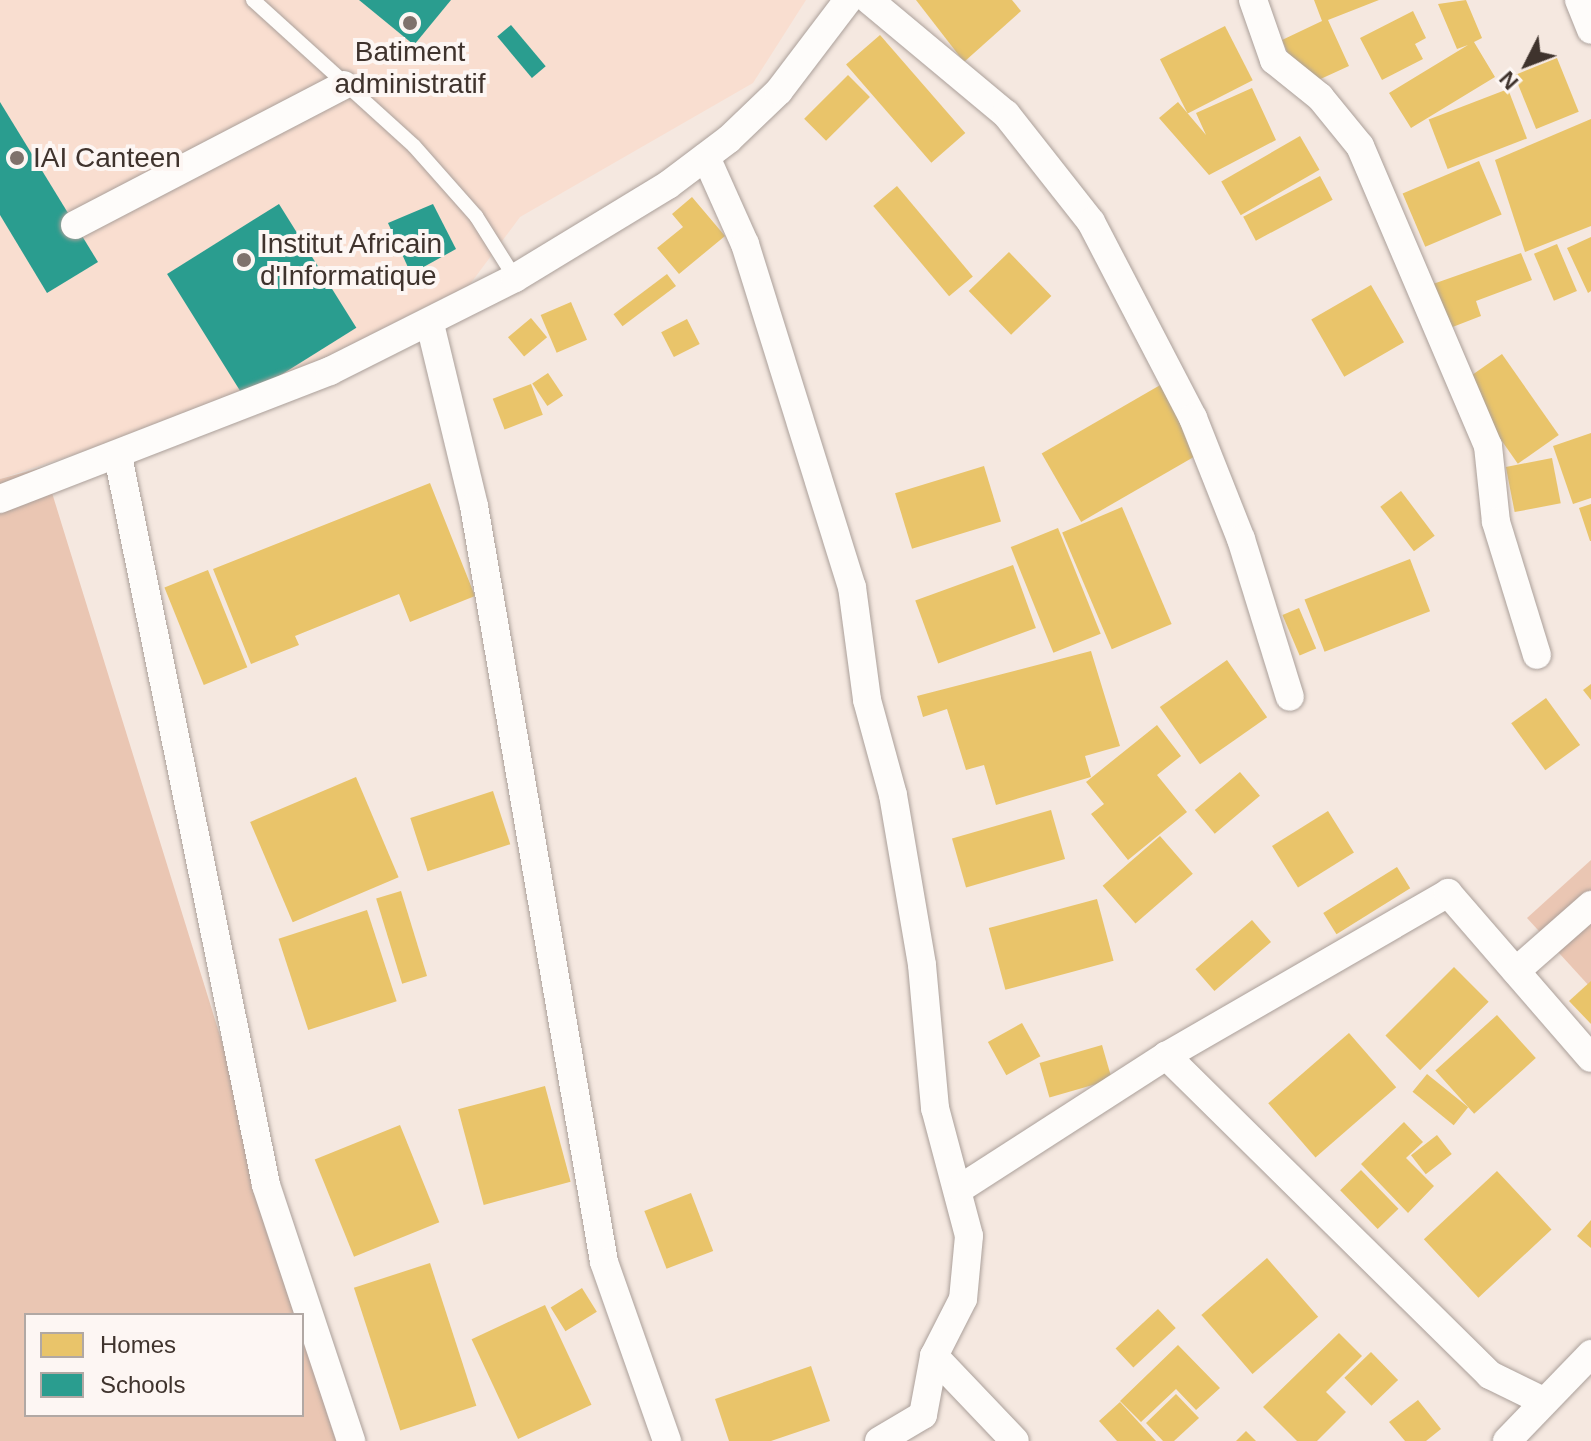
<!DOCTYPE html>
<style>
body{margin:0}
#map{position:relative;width:1591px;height:1441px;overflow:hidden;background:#f5e8e0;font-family:Helvetica,sans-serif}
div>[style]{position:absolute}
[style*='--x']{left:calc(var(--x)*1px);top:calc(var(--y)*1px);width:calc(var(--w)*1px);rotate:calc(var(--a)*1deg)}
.built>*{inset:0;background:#f9ded0}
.green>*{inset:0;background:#eac6b3}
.homes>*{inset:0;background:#e9c46a;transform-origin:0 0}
.schools>*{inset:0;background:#2a9d8f;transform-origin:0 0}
.roads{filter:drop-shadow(0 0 2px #aba09a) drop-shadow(0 0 2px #aba09a)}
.service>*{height:14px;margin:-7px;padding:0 7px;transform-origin:7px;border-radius:7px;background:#fefcfa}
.minor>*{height:28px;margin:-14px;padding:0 14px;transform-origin:14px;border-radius:14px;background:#fefcfa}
.dots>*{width:22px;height:22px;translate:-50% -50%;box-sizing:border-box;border:4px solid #fdf6f3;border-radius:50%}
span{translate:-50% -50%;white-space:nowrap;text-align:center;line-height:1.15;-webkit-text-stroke:8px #fdf6f3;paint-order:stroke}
.poi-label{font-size:28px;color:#3f332d}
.left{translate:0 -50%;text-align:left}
.legend{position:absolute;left:24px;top:1313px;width:280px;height:104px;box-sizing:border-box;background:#fdf6f3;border:2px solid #b1a8a4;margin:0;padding:10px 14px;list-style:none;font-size:24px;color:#3f332d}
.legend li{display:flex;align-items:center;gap:16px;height:40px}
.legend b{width:40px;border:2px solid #b1a8a4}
.north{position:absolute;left:1487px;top:24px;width:80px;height:80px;-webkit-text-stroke:6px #fdf6f3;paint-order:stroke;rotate:228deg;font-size:22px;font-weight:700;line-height:32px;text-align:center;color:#3f332d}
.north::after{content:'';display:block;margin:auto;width:28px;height:36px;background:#3f332d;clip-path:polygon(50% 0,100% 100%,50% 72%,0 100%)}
</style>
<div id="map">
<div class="built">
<div style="clip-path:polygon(0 0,806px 0,753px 83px,520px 217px,456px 303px,245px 398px,0 479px)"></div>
</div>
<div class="green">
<div style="clip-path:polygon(evenodd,44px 467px,338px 1417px,354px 1441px,0 1441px,0 479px,44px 467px,26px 1315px,302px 1315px,302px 1415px,26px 1415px,26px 1315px)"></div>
<div style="clip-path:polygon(1591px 860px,1591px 988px,1527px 918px)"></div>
</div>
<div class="homes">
<div style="clip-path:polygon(916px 0,1012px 0,1021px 11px,964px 62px)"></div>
<div style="clip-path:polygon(1314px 0,1379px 0,1328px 20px,1349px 66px,1303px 87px,1282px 40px,1322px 21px)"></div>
<div style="clip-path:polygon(1466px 0,1482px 38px,1474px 42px,1495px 77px,1411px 128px,1389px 93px,1468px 45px,1457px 49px,1438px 4px)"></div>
<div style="clip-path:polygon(1413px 11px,1426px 38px,1415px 44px,1423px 59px,1382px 80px,1360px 38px)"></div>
<div style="left:1225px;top:26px;width:61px;height:73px;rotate:63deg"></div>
<div style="left:880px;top:35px;width:130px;height:45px;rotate:49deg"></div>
<div style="left:1557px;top:58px;width:58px;height:46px;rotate:68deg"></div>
<div style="left:848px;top:75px;width:31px;height:62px;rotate:45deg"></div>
<div style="clip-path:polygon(1252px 88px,1276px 140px,1209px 175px,1159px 118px,1178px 102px,1206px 135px,1196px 113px)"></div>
<div style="left:1508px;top:89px;width:53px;height:85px;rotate:69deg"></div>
<div style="clip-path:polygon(1591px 119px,1591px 226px,1525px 252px,1495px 160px)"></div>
<div style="left:1300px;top:136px;width:39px;height:91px;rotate:60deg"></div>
<div style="left:1479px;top:161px;width:58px;height:83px;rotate:67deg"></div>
<div style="left:1320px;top:176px;width:27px;height:87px;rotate:62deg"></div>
<div style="left:897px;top:186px;width:118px;height:31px;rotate:50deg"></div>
<div style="clip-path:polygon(692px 197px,725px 236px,679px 274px,657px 248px,683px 227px,672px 214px)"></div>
<div style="clip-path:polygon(1591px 237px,1591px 291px,1588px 293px,1567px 248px)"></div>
<div style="left:1557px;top:244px;width:51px;height:25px;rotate:67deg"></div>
<div style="left:1009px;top:252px;width:61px;height:56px;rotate:46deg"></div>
<div style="clip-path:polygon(1521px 253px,1532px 280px,1476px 301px,1481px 316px,1450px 328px,1433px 284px)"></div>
<div style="left:667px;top:274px;width:15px;height:67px;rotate:53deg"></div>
<div style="left:1371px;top:285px;width:66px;height:69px;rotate:60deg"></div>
<div style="left:571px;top:302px;width:41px;height:33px;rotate:67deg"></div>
<div style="left:531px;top:318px;width:25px;height:30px;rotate:50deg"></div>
<div style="left:687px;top:319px;width:28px;height:29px;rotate:63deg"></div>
<div style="left:1502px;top:354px;width:99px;height:50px;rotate:55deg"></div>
<div style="left:548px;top:373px;width:27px;height:19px;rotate:56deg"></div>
<div style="left:531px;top:384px;width:33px;height:41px;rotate:69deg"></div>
<div style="left:1162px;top:384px;width:79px;height:139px;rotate:60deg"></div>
<div style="clip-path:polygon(1591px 433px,1591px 498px,1573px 504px,1553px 446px)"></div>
<div style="left:1552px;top:458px;width:46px;height:47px;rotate:79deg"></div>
<div style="left:984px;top:466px;width:58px;height:93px;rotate:73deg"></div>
<div style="clip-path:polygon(430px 483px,475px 596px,410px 622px,399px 594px,295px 636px,299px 645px,251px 664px,213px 569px)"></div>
<div style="left:1401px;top:491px;width:56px;height:26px;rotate:53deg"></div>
<div style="clip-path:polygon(1591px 504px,1591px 541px,1590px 541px,1579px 508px)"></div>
<div style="left:1122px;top:507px;width:127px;height:65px;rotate:67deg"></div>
<div style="left:1058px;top:528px;width:114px;height:51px;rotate:68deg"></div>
<div style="left:1410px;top:559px;width:56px;height:113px;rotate:69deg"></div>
<div style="left:1013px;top:565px;width:67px;height:104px;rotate:70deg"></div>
<div style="left:208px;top:570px;width:105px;height:47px;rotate:68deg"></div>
<div style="left:1299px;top:608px;width:44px;height:18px;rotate:67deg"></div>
<div style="clip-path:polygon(1091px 651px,1120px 746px,1085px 756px,1091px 777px,996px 805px,984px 765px,966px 770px,947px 709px,923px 717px,917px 696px)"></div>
<div style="left:1227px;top:660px;width:70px;height:82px;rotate:55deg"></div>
<div style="clip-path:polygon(1591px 684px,1591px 700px,1583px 690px)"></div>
<div style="left:1546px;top:698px;width:58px;height:43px;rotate:54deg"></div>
<div style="clip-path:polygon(1157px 725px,1181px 756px,1157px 775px,1187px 812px,1128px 860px,1091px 814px,1104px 804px,1086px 782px)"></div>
<div style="left:1240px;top:772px;width:31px;height:59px;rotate:50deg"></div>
<div style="left:356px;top:777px;width:109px;height:115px;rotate:67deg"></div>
<div style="left:493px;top:791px;width:56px;height:87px;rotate:72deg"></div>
<div style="left:1051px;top:810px;width:51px;height:103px;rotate:74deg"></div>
<div style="left:1328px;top:811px;width:49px;height:66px;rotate:58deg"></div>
<div style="left:1160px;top:836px;width:50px;height:76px;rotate:49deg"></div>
<div style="left:1397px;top:867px;width:25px;height:87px;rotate:58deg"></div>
<div style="left:401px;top:891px;width:89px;height:26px;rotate:73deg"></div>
<div style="left:1097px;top:899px;width:64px;height:112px;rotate:75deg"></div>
<div style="left:367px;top:910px;width:96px;height:93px;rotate:72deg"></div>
<div style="left:1252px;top:920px;width:29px;height:75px;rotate:49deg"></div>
<div style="left:1454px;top:967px;width:49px;height:97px;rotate:45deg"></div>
<div style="clip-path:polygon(1591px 981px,1591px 1024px,1569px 1001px)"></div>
<div style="left:1497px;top:1015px;width:58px;height:83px;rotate:48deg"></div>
<div style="left:1022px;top:1023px;width:38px;height:39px;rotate:61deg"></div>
<div style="left:1349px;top:1033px;width:72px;height:107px;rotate:49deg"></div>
<div style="left:1102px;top:1045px;width:36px;height:65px;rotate:74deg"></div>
<div style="left:1427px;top:1074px;width:53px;height:23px;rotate:39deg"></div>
<div style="left:545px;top:1086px;width:99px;height:90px;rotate:75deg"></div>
<div style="clip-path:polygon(1404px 1122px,1423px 1142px,1406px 1158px,1434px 1186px,1408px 1213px,1361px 1164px)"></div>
<div style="left:400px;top:1125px;width:105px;height:92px;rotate:68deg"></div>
<div style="left:1437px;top:1135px;width:24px;height:33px;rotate:52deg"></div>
<div style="left:1361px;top:1170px;width:54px;height:29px;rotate:46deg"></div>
<div style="left:1497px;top:1171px;width:80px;height:100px;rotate:47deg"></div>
<div style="left:691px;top:1193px;width:62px;height:50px;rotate:69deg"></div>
<div style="clip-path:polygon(1591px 1220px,1591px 1248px,1577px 1236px)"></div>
<div style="left:1267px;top:1258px;width:78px;height:87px;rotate:49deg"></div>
<div style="left:430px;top:1263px;width:150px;height:80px;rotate:72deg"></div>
<div style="left:582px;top:1288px;width:28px;height:37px;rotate:58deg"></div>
<div style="left:545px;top:1305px;width:110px;height:81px;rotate:65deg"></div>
<div style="left:1158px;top:1309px;width:26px;height:58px;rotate:47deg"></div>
<div style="clip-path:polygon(1339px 1333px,1362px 1356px,1326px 1392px,1346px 1412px,1317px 1441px,1297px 1441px,1263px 1407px)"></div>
<div style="clip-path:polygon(1178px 1345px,1220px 1388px,1196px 1410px,1176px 1389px,1141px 1422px,1120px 1401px)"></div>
<div style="left:1371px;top:1352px;width:39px;height:37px;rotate:46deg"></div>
<div style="clip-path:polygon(811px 1366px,830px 1421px,771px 1441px,729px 1441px,715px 1399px)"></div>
<div style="clip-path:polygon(1176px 1394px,1199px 1418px,1174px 1441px,1163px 1441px,1146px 1423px)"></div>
<div style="clip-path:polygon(1418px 1400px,1441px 1429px,1426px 1441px,1405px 1441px,1389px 1422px)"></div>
<div style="clip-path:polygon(1120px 1402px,1156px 1441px,1117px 1441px,1099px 1421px)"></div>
<div style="clip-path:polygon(1246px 1431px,1256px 1441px,1236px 1441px)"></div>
</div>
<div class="schools">
<div style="clip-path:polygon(359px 0,451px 0,414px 45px)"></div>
<div style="left:511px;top:25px;width:54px;height:18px;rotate:50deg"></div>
<div style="clip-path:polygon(0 102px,98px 262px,47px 293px,0 215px)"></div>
<div style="left:279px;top:204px;width:146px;height:132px;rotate:58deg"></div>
<div style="clip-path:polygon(433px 204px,456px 249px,411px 274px,388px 223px)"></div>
</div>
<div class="roads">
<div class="service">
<div style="--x:253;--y:0;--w:217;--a:42.2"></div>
<div style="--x:414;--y:146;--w:94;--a:48.5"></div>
<div style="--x:476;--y:216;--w:73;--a:57.8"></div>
</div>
<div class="minor">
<div style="--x:869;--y:0;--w:178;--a:39.8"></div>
<div style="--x:1006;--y:114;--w:137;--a:51.8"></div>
<div style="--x:1091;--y:222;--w:221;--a:62.5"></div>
<div style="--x:1193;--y:418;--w:130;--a:68.4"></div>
<div style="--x:1241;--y:539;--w:165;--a:72.8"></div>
<div style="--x:1253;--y:0;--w:64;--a:70.7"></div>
<div style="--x:1274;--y:60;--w:59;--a:38.8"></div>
<div style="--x:1320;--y:97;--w:63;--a:50.8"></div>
<div style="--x:1360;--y:146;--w:326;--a:66.9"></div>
<div style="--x:1488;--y:446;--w:76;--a:84"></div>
<div style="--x:1496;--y:522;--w:139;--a:72.9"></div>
<div style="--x:1579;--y:0;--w:32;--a:68"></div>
<div style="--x:706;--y:157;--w:95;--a:65.9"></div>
<div style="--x:745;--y:244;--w:359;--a:72.7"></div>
<div style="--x:852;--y:587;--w:114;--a:82.4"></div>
<div style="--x:867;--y:700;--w:98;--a:74.7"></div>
<div style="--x:893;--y:795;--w:172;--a:80.3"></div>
<div style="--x:922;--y:965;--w:144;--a:84.8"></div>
<div style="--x:935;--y:1108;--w:132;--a:75.1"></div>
<div style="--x:969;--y:1236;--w:63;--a:95.4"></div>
<div style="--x:963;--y:1299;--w:64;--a:117"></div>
<div style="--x:934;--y:1356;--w:117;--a:46.4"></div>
<div style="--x:75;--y:225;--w:303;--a:-27.5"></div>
<div style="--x:430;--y:324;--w:187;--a:76.4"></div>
<div style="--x:474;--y:506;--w:767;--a:80.24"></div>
<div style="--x:604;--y:1262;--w:190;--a:70.6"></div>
<div style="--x:118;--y:456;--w:744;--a:78.52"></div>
<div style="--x:266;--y:1185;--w:270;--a:71.6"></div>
<div style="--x:0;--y:499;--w:354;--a:-21.2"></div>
<div style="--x:330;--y:371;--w:207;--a:-26.7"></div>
<div style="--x:515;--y:278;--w:179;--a:-31.3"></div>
<div style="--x:668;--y:185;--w:76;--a:-37"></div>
<div style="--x:729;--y:139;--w:69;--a:-43.8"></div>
<div style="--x:779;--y:91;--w:114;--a:-52.8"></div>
<div style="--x:1516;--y:971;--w:100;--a:-41.3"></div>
<div style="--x:961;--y:1188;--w:244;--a:-32.8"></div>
<div style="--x:1543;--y:1401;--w:59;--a:-153.9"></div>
<div style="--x:1490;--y:1375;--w:455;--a:-135.4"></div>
<div style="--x:1166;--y:1056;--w:326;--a:-30"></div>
<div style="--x:1448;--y:893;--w:218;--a:49.1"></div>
<div style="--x:879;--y:1441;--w:51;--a:-30.6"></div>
<div style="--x:923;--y:1415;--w:60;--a:-79.4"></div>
<div style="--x:1507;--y:1441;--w:121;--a:-46"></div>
</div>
</div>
<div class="dots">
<div style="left:410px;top:23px;background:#7f726c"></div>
<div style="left:17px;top:158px;background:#7f726c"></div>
<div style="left:244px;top:260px;background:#7f726c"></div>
</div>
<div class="poi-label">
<span style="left:410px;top:68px">Batiment<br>administratif</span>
<span class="left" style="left:33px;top:158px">IAI Canteen</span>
<span class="left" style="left:260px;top:260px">Institut Africain<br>d'Informatique</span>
</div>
<ul class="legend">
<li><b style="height:22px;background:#e9c46a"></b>Homes</li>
<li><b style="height:22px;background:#2a9d8f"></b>Schools</li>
</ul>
<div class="north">N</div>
</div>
